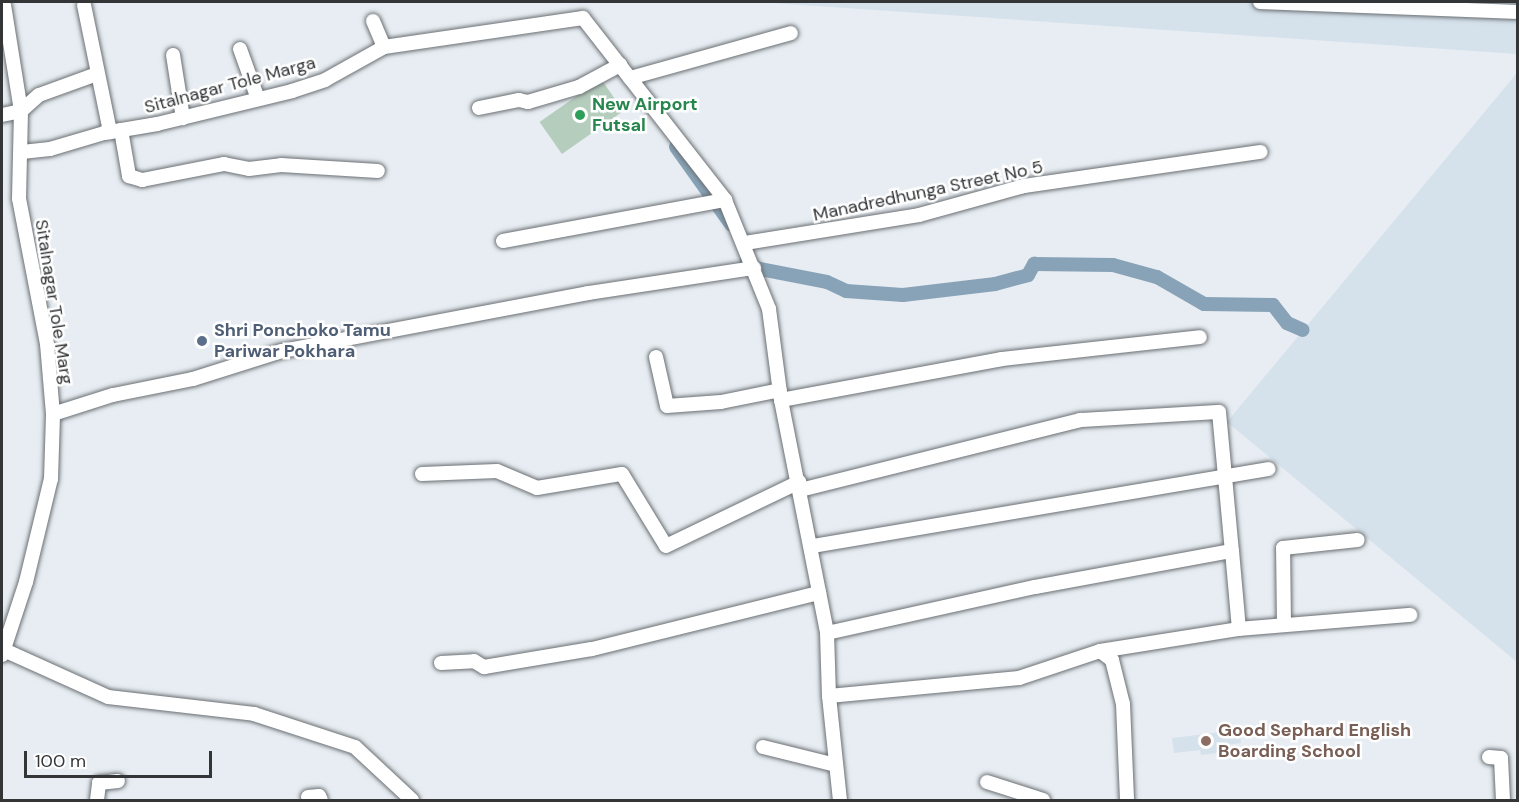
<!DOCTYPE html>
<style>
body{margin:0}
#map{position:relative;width:1519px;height:802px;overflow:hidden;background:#e7edf2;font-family:"DM Sans",sans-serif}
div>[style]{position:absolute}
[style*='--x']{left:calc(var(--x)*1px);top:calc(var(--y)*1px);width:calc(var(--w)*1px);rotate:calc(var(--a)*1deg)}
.built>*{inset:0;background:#d5e1eb}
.green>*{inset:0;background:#b5cdbd;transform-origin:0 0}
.canal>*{height:14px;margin:-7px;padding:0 7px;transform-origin:7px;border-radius:7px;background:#88a3b7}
.roads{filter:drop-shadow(0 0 2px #6a6f73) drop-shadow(0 0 2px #6a6f73)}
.minor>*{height:14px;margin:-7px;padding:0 7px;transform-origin:7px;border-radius:7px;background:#fff}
.dots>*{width:16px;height:16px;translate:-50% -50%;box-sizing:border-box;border:3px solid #fff;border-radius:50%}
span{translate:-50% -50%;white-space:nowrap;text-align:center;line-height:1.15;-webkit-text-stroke:5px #fff;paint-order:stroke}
.street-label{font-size:18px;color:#333537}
.leisure-label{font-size:18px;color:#27864d;font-weight:700}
.left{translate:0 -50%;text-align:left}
.service-label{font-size:18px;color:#4e5e75;font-weight:700}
.education-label{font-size:18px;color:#785e54;font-weight:700}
.frame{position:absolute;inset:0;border:3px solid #333537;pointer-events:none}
.scale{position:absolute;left:24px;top:751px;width:188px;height:27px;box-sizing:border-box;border:3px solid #333537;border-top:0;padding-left:8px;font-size:18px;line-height:21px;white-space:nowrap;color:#333537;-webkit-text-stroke:4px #fff;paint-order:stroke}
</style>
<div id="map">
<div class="built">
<div style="clip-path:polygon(758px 2px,1517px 2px,1517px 54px)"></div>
<div style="clip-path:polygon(1517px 73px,1517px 662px,1227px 422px)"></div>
<div style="clip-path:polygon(1240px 730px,1241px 743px,1218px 746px,1218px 753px,1201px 755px,1200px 750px,1174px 753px,1172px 738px)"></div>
</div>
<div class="green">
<div style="left:601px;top:79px;width:39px;height:75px;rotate:55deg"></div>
</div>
<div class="canal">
<div style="--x:676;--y:147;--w:95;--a:54.5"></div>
<div style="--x:747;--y:260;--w:8;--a:67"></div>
<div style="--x:750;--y:267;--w:78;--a:11"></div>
<div style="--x:827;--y:282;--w:21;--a:25"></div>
<div style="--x:846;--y:291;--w:57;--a:4"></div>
<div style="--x:903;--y:295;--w:93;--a:-6.8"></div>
<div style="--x:995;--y:284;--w:34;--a:-15"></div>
<div style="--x:1028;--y:275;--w:13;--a:-61"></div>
<div style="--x:1034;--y:264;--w:79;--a:0.7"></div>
<div style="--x:1113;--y:265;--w:46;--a:15.3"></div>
<div style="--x:1157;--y:277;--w:54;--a:29.9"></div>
<div style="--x:1204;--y:304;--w:69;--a:0.8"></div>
<div style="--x:1273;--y:305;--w:23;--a:52"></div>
<div style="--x:1287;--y:323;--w:17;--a:24"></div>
</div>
<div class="roads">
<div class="minor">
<div style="--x:1260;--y:2;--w:258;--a:2.2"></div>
<div style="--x:84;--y:5;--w:130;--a:78.4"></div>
<div style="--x:373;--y:21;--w:28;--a:67"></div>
<div style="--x:240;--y:49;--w:53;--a:70.2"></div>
<div style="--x:173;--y:55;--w:64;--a:81"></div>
<div style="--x:630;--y:78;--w:167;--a:-15.6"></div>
<div style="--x:479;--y:108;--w:41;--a:-11.3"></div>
<div style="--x:519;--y:100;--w:9;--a:13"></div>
<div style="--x:528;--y:102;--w:53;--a:-16.4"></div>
<div style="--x:579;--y:87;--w:47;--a:-28.2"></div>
<div style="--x:2;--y:115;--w:19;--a:-12"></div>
<div style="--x:21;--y:111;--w:24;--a:-42"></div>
<div style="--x:39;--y:95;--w:62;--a:-19.9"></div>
<div style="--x:121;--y:130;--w:47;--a:80.1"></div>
<div style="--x:129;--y:176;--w:14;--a:17"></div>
<div style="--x:142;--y:180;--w:84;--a:-11"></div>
<div style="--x:224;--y:164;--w:25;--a:11"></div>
<div style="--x:249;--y:169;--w:32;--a:-7"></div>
<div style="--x:281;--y:165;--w:97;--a:3.5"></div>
<div style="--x:22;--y:152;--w:28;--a:-6"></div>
<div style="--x:50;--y:149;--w:56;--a:-16.5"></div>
<div style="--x:104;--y:133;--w:54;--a:-9.6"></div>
<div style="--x:157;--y:124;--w:139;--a:-13.7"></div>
<div style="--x:292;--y:91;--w:35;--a:-18"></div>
<div style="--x:325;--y:80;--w:68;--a:-29.2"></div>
<div style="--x:384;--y:47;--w:201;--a:-8.3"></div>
<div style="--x:583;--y:18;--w:231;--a:52"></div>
<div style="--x:725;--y:200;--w:118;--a:68"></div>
<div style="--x:769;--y:309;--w:92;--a:82.5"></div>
<div style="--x:781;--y:400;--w:237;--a:78.8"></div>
<div style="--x:827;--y:633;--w:63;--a:88.2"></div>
<div style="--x:829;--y:696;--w:105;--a:84"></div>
<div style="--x:503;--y:241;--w:226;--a:-10.5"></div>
<div style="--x:745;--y:243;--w:176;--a:-9.1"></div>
<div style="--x:919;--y:215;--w:109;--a:-15.4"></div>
<div style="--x:1024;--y:186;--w:239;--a:-8.2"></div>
<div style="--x:656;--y:357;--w:50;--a:77.3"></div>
<div style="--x:667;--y:406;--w:54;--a:-4.2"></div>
<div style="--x:721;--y:402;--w:60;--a:-11.5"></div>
<div style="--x:781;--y:400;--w:225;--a:-10.5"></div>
<div style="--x:1002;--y:359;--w:199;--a:-6.3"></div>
<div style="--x:53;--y:414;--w:63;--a:-17.6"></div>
<div style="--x:113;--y:395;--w:82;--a:-11.3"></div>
<div style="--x:193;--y:379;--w:93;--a:-17.5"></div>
<div style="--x:282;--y:351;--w:311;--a:-10.7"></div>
<div style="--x:588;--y:293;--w:168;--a:-8.6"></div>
<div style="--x:422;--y:474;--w:75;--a:-2.3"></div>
<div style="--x:497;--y:471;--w:43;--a:23"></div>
<div style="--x:537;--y:488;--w:86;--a:-9.4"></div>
<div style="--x:622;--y:474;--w:84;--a:58.6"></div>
<div style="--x:666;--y:546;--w:148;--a:-25.7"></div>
<div style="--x:800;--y:490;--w:289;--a:-14"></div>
<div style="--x:1080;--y:420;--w:139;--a:-3.3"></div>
<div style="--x:1219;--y:412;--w:140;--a:84.7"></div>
<div style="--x:813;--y:546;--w:462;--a:-9.6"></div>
<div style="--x:1284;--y:625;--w:77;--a:-90.7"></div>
<div style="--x:1283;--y:548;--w:75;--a:-6.1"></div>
<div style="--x:827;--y:633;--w:213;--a:-12.5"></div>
<div style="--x:1035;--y:587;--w:200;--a:-10.4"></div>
<div style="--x:1232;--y:551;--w:78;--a:84.9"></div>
<div style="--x:4;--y:650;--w:114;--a:24.3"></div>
<div style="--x:108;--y:697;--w:147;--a:6.6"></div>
<div style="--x:254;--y:714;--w:106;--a:18.1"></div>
<div style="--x:355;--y:747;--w:78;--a:42.9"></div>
<div style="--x:1100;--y:651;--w:15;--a:37"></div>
<div style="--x:1112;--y:660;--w:45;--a:76"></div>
<div style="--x:1123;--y:704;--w:96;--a:87.6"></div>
<div style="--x:2;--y:655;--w:77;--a:-71.8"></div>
<div style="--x:26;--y:582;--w:106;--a:-76.4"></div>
<div style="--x:51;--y:479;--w:65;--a:-88.2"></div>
<div style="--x:53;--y:414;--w:70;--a:-94.9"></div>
<div style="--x:47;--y:344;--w:148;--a:-100.9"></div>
<div style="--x:19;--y:199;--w:88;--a:-88.7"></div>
<div style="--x:21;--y:111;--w:107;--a:-99.1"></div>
<div style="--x:441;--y:663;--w:33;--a:-3"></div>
<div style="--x:474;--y:661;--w:12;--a:31"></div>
<div style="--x:484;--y:667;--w:109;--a:-9.5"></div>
<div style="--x:592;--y:649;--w:234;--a:-13.9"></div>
<div style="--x:829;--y:696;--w:191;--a:-5.4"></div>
<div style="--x:1019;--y:678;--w:85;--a:-18.4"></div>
<div style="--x:1100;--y:651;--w:141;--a:-9"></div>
<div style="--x:1239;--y:629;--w:172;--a:-4.7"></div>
<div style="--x:763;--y:747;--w:75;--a:13.9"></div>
<div style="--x:1489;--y:757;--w:12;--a:5"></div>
<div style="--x:1501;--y:758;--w:42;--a:87.3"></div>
<div style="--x:987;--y:782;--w:59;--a:17.8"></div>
<div style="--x:308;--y:797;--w:11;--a:-5"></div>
<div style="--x:319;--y:796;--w:4;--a:63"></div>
<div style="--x:97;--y:800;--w:17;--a:-83"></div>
<div style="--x:99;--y:783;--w:19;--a:-6"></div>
</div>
</div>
<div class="dots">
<div style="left:580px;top:115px;background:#2e9e5b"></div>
<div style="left:202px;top:341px;background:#5c6f8a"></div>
<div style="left:1206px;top:741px;background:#8d6e63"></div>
</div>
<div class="street-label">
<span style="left:230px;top:85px;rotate:-15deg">Sitalnagar Tole Marga</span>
<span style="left:928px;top:191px;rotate:-12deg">Manadredhunga Street No 5</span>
<span style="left:54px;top:302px;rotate:81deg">Sitalnagar Tole Marg</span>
</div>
<div class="leisure-label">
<span class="left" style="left:592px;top:115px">New Airport<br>Futsal</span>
</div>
<div class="service-label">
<span class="left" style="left:214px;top:341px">Shri Ponchoko Tamu<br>Pariwar Pokhara</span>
</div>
<div class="education-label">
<span class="left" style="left:1218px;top:741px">Good Sephard English<br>Boarding School</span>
</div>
<div class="frame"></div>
<div class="scale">100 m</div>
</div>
